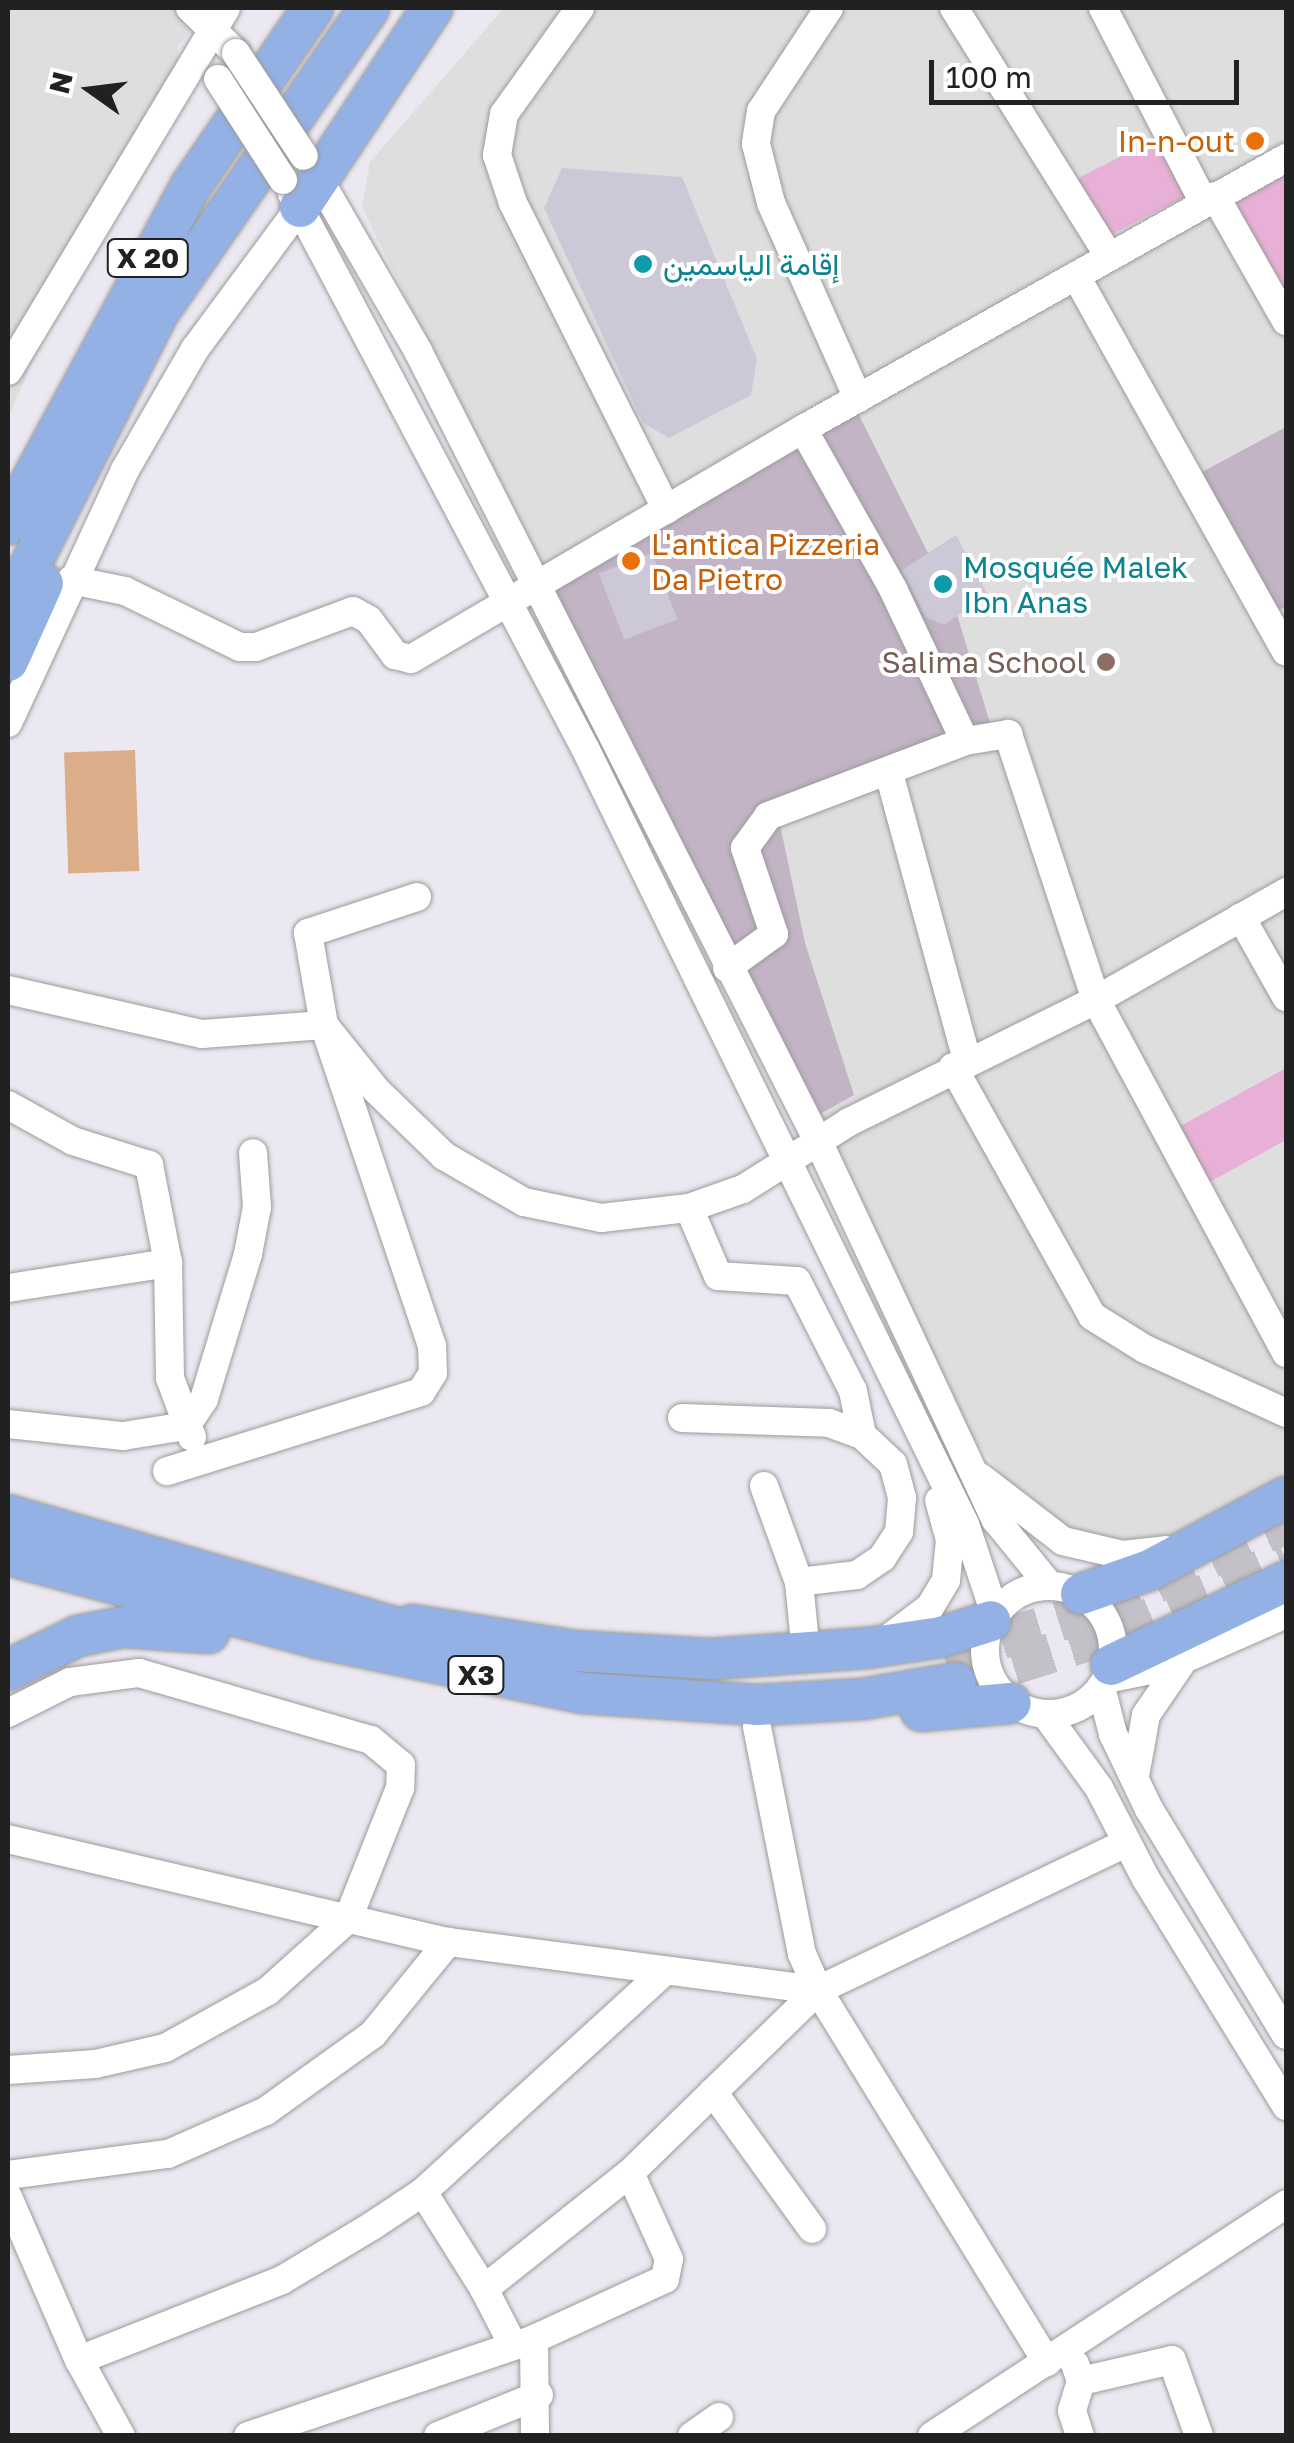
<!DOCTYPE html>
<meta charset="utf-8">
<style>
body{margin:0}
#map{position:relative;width:1294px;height:2443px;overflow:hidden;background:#ece8f1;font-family:"Golos Text",Vazirmatn,sans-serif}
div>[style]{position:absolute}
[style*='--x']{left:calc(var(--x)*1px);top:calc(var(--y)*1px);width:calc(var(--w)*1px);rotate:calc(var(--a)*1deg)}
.residential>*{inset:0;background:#dededf}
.construction>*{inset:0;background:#c2b3c5}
.grass>*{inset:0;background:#e8b0d6;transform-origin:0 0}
.pitch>*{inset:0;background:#dcad89;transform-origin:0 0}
.building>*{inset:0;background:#ccc8d8;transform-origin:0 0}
.highway-tunnel>*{height:40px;margin-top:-20px;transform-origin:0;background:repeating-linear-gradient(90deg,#c3c0c7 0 40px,transparent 0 60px)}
.roads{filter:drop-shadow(0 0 2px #9b9b9b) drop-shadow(0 0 2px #9b9b9b)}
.minor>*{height:28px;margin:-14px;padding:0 14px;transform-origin:14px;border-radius:14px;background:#fff}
.minor>.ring{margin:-14px;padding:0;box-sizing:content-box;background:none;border:28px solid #fff;border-radius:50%}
.highway>*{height:40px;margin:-20px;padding:0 20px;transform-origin:20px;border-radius:20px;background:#93b1e5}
.bridges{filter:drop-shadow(0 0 2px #9b9b9b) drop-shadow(0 0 2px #9b9b9b)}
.minor-bridge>*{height:28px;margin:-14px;padding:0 14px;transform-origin:14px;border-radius:14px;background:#fff}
.dots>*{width:28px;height:28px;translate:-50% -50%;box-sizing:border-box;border:5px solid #fff;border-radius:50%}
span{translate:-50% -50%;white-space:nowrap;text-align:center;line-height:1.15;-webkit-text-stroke:8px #fff;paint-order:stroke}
.shield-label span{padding:2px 8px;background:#fff;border:2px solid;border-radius:8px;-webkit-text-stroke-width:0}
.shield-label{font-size:28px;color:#212121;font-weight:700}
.food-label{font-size:30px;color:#c56008}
.right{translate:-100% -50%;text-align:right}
.left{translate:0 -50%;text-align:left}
.culture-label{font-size:30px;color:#0d838f}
.education-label{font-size:30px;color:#785e54}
.frame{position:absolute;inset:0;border:10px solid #212121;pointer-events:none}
.north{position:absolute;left:40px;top:40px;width:100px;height:100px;-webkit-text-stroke:8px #fff;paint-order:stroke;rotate:284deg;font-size:28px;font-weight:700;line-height:40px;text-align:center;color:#212121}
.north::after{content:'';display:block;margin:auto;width:35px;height:45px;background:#212121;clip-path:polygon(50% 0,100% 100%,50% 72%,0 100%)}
.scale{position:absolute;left:929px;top:60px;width:310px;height:45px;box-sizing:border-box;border:5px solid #212121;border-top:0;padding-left:12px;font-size:30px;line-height:35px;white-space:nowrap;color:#212121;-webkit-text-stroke:8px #fff;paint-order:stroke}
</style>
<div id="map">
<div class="residential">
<div style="clip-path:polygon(8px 8px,207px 8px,178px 46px,178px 100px,170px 128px,45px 334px,8px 418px)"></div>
<div style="clip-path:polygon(504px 8px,1286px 8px,1286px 1492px,1145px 1547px,1072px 1535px,1027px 1507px,954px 1413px,362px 208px,370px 162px)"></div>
</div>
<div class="construction">
<div style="clip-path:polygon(857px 411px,954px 605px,991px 726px,775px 801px,805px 943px,854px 1095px,804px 1123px,551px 593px)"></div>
<div style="clip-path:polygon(1286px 427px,1286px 607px,1277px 611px,1200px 473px)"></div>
</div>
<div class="grass">
<div style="left:1159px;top:137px;width:65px;height:92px;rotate:63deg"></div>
<div style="clip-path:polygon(1286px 167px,1286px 293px,1231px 199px)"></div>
<div style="clip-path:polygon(1286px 1068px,1286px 1140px,1204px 1185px,1173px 1130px)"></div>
</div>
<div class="pitch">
<div style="left:135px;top:750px;width:121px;height:71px;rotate:88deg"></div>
</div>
<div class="building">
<div style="clip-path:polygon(562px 168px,682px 177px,757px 359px,751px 395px,669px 438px,643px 423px,544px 208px)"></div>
<div style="clip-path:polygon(956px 535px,988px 595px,944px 625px,926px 617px,902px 570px)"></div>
<div style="left:652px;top:553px;width:71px;height:57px;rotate:69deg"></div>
</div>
<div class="highway-tunnel">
<div style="--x:944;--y:1657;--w:164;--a:-17.3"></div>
<div style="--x:1101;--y:1608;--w:203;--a:-24.4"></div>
<div style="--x:956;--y:1683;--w:167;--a:-17.5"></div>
<div style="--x:1115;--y:1633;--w:186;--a:-23.4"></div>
</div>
<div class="roads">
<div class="minor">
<div style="--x:190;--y:8;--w:64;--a:44.4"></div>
<div style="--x:580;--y:8;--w:130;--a:125.6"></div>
<div style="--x:504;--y:114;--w:42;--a:99.7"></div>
<div style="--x:497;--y:155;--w:51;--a:71.6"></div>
<div style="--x:513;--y:203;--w:343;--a:63.4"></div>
<div style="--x:829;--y:8;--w:123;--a:123.4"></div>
<div style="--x:761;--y:111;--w:33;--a:99"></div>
<div style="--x:756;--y:144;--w:61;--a:75.7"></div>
<div style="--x:771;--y:203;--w:214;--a:66"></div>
<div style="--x:954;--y:8;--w:292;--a:58"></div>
<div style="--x:1103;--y:8;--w:220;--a:62.6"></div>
<div style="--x:313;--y:169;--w:210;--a:60"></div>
<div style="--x:418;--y:351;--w:888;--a:63.15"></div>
<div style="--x:819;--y:1143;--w:416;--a:64.9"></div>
<div style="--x:996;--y:1520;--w:84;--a:50.8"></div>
<div style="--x:292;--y:194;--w:627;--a:62.13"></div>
<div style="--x:585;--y:748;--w:864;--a:63.91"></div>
<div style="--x:965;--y:1524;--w:95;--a:71.6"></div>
<div style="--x:1215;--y:196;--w:144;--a:60.4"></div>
<div style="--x:1076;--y:276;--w:430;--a:60.8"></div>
<div style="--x:8;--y:371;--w:423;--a:-59"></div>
<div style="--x:803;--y:429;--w:184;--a:60.6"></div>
<div style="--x:893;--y:589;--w:168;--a:64.7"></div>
<div style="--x:71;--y:580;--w:55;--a:11.5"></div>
<div style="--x:125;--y:591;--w:128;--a:26"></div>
<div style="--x:240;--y:647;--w:16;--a:0"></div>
<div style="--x:256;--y:647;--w:103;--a:-20.4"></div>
<div style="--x:353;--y:611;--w:18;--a:29"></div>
<div style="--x:369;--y:620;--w:44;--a:53.4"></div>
<div style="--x:395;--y:655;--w:16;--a:14"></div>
<div style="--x:411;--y:659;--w:454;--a:-30.4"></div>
<div style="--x:803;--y:429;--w:554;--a:-29.3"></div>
<div style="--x:8;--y:723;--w:279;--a:-65.2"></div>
<div style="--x:125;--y:470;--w:140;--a:-60"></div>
<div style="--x:195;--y:349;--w:177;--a:-53.5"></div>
<div style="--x:889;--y:773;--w:298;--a:74.8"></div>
<div style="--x:417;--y:897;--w:115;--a:161.7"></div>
<div style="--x:308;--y:933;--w:93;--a:80.1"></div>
<div style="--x:324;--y:1025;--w:83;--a:51.3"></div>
<div style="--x:376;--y:1090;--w:95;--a:44.1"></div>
<div style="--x:444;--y:1156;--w:92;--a:29.9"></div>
<div style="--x:524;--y:1202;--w:79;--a:11.7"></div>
<div style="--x:601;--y:1218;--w:89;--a:-6.5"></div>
<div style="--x:689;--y:1208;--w:57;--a:-19.4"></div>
<div style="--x:743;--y:1189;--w:125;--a:-32.3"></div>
<div style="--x:849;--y:1122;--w:275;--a:-26.3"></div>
<div style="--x:1096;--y:1000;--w:219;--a:-29.6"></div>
<div style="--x:1241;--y:917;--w:92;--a:60.6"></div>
<div style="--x:727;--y:968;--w:58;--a:-35.9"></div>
<div style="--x:774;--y:934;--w:91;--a:-108.6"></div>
<div style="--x:745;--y:848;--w:39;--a:-54"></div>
<div style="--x:768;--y:816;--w:211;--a:-20.8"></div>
<div style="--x:965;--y:741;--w:44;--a:-9.2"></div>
<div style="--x:1008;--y:734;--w:280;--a:71.7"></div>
<div style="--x:1096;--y:1000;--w:401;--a:61.7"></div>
<div style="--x:8;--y:990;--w:199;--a:12.8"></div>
<div style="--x:202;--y:1034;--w:122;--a:-4.2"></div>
<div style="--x:324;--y:1025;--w:338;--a:71.4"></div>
<div style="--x:432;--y:1345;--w:28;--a:88"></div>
<div style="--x:433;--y:1373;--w:22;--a:122"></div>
<div style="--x:421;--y:1392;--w:266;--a:162.7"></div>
<div style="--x:953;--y:1067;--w:285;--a:60.8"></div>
<div style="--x:1092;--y:1316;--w:62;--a:31.9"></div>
<div style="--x:1145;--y:1349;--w:155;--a:24.4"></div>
<div style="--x:8;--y:1105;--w:74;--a:29"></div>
<div style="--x:73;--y:1141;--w:80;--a:17.5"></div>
<div style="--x:149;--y:1165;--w:100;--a:79"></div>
<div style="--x:168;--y:1263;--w:162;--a:171.1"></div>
<div style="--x:689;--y:1208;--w:74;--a:66.9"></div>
<div style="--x:718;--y:1276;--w:79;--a:3.6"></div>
<div style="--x:797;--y:1281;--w:123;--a:63"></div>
<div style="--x:853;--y:1391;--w:45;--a:78.4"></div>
<div style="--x:168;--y:1263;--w:115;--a:89"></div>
<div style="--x:170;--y:1378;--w:63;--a:69.6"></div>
<div style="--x:682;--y:1418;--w:147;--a:1.9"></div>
<div style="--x:829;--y:1423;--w:35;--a:20"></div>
<div style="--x:862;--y:1435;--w:42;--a:43.1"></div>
<div style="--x:893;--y:1464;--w:35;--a:75"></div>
<div style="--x:902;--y:1498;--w:34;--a:95"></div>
<div style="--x:899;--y:1532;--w:31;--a:123"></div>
<div style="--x:882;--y:1558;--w:30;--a:146"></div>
<div style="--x:857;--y:1575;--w:58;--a:173.1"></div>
<div style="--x:8;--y:1424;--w:116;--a:6"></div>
<div style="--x:123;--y:1436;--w:64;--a:-9"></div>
<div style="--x:186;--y:1426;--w:32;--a:-56"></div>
<div style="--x:204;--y:1399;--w:152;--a:-73.1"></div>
<div style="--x:248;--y:1254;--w:48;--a:-79.2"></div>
<div style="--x:257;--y:1207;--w:54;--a:-94.2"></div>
<div style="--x:980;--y:1477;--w:105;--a:37.6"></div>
<div style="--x:1063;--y:1541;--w:62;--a:13.1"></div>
<div style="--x:1123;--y:1555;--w:43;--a:-6.6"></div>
<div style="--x:764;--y:1486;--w:102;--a:70"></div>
<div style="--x:799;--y:1582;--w:72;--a:84.4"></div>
<div class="ring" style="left:985px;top:1586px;width:100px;height:100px"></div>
<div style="--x:888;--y:1639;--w:53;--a:-37.3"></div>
<div style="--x:930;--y:1607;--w:31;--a:-59"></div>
<div style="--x:946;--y:1580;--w:40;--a:-84.3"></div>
<div style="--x:950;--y:1540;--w:41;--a:-105.4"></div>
<div style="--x:1106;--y:1679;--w:61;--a:-11.3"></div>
<div style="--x:1166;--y:1667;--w:131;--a:-23.8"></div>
<div style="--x:1101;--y:1687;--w:49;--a:75.7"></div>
<div style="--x:1113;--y:1734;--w:83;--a:64.4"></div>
<div style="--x:1149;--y:1809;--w:264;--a:58.8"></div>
<div style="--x:8;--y:1713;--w:69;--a:-26.6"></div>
<div style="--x:70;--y:1682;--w:70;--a:-7.4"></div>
<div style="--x:139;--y:1673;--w:241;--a:16.1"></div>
<div style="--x:371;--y:1740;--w:39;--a:40"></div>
<div style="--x:401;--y:1765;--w:23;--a:92"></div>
<div style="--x:400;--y:1788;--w:141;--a:111.7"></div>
<div style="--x:348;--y:1919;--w:108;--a:138"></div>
<div style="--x:268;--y:1991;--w:118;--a:151"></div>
<div style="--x:165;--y:2048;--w:72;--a:167.1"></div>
<div style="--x:95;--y:2064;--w:87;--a:176.1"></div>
<div style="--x:1046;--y:1715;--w:90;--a:54"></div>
<div style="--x:1099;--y:1788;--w:102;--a:62.7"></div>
<div style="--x:1146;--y:1879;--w:267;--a:58.3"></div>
<div style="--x:757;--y:1727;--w:231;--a:78.8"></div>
<div style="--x:802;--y:1954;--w:39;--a:66"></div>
<div style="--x:1135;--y:1776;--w:62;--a:-79.8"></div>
<div style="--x:1146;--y:1715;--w:64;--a:-55.8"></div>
<div style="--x:8;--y:1839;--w:452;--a:13.2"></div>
<div style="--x:448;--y:1942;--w:373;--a:7.4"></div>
<div style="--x:818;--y:1990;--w:437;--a:58.4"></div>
<div style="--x:713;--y:2092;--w:169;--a:54.1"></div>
<div style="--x:8;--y:2175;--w:161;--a:-7.5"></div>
<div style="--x:168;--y:2154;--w:107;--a:-23.7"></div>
<div style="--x:266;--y:2111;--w:132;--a:-35.7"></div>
<div style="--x:373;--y:2034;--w:119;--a:-50.8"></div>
<div style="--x:423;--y:2192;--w:115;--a:57.8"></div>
<div style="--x:8;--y:2197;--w:178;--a:66.5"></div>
<div style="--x:79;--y:2360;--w:87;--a:61.1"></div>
<div style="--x:534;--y:2339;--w:97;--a:89.4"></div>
<div style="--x:513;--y:2345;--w:63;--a:-117.4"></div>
<div style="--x:484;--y:2289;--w:186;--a:-38.5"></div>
<div style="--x:79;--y:2360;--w:218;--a:-21.5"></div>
<div style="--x:282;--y:2280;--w:105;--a:-31"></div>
<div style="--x:372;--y:2226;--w:61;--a:-33.7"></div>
<div style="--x:423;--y:2192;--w:323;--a:-42.4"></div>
<div style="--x:1075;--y:2364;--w:18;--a:71"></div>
<div style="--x:1081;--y:2381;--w:31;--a:107"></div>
<div style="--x:1072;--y:2411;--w:26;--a:72"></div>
<div style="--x:1081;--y:2381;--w:93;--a:-13"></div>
<div style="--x:1172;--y:2360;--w:81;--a:70.4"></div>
<div style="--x:248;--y:2436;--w:302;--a:-18.7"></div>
<div style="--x:534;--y:2339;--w:144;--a:-24.6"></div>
<div style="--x:665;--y:2279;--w:20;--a:-79"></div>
<div style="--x:669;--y:2259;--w:94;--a:-114.4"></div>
<div style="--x:630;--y:2173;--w:262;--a:-44.2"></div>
<div style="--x:818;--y:1990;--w:341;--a:-25.5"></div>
<div style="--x:438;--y:2436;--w:109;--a:-22.1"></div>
<div style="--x:692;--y:2436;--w:33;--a:-35"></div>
<div style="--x:932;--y:2436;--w:423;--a:-33.2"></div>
</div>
<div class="highway">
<div style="--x:300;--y:207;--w:239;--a:-56.4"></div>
<div style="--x:8;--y:524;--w:383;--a:-61.6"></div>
<div style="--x:190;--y:187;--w:217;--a:-55.5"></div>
<div style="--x:8;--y:609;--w:335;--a:-63.1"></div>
<div style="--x:160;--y:310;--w:367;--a:-55.3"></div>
<div style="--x:8;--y:661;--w:85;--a:-65.8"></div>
<div style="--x:8;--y:1515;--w:446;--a:16.2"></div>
<div style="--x:8;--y:1555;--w:320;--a:15"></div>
<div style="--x:317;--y:1638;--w:272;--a:11.7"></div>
<div style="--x:583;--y:1693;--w:174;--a:3.9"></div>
<div style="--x:757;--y:1705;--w:106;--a:-3.2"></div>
<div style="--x:863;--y:1699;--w:94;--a:-9.8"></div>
<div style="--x:1081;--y:1594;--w:73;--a:-19.2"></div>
<div style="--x:1150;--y:1570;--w:154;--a:-28.2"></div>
<div style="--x:412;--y:1625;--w:165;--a:9.1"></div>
<div style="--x:575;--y:1651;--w:135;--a:3.4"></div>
<div style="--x:710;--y:1659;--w:158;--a:-4"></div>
<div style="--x:868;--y:1648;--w:74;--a:-8.6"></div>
<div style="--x:941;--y:1637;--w:52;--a:-17.7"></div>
<div style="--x:1111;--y:1665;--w:194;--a:-25.6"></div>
<div style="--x:8;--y:1670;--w:78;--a:-25.9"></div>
<div style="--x:78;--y:1636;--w:47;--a:-11.1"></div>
<div style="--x:124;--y:1627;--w:85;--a:4"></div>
<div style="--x:921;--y:1711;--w:90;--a:-5.1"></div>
</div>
</div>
<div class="bridges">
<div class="minor-bridge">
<div style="--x:236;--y:53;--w:123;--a:56.6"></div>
<div style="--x:218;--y:79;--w:120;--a:57.2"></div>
</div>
</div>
<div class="dots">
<div style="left:1255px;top:141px;background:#e8710a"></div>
<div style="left:643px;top:264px;background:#0f9aa8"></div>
<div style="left:631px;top:561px;background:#e8710a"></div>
<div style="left:943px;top:584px;background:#0f9aa8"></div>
<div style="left:1106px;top:662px;background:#8d6e63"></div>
</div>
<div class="shield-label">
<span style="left:148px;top:258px">X 20</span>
<span style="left:476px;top:1675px">X3</span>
</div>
<div class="food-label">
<span class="right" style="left:1235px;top:141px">In-n-out</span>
<span class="left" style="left:651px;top:561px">L'antica Pizzeria<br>Da Pietro</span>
</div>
<div class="culture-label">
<span class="left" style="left:663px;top:264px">إقامة الياسمين</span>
<span class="left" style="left:963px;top:584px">Mosquée Malek<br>Ibn Anas</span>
</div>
<div class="education-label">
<span class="right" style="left:1086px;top:662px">Salima School</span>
</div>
<div class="frame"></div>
<div class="north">N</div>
<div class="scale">100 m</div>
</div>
